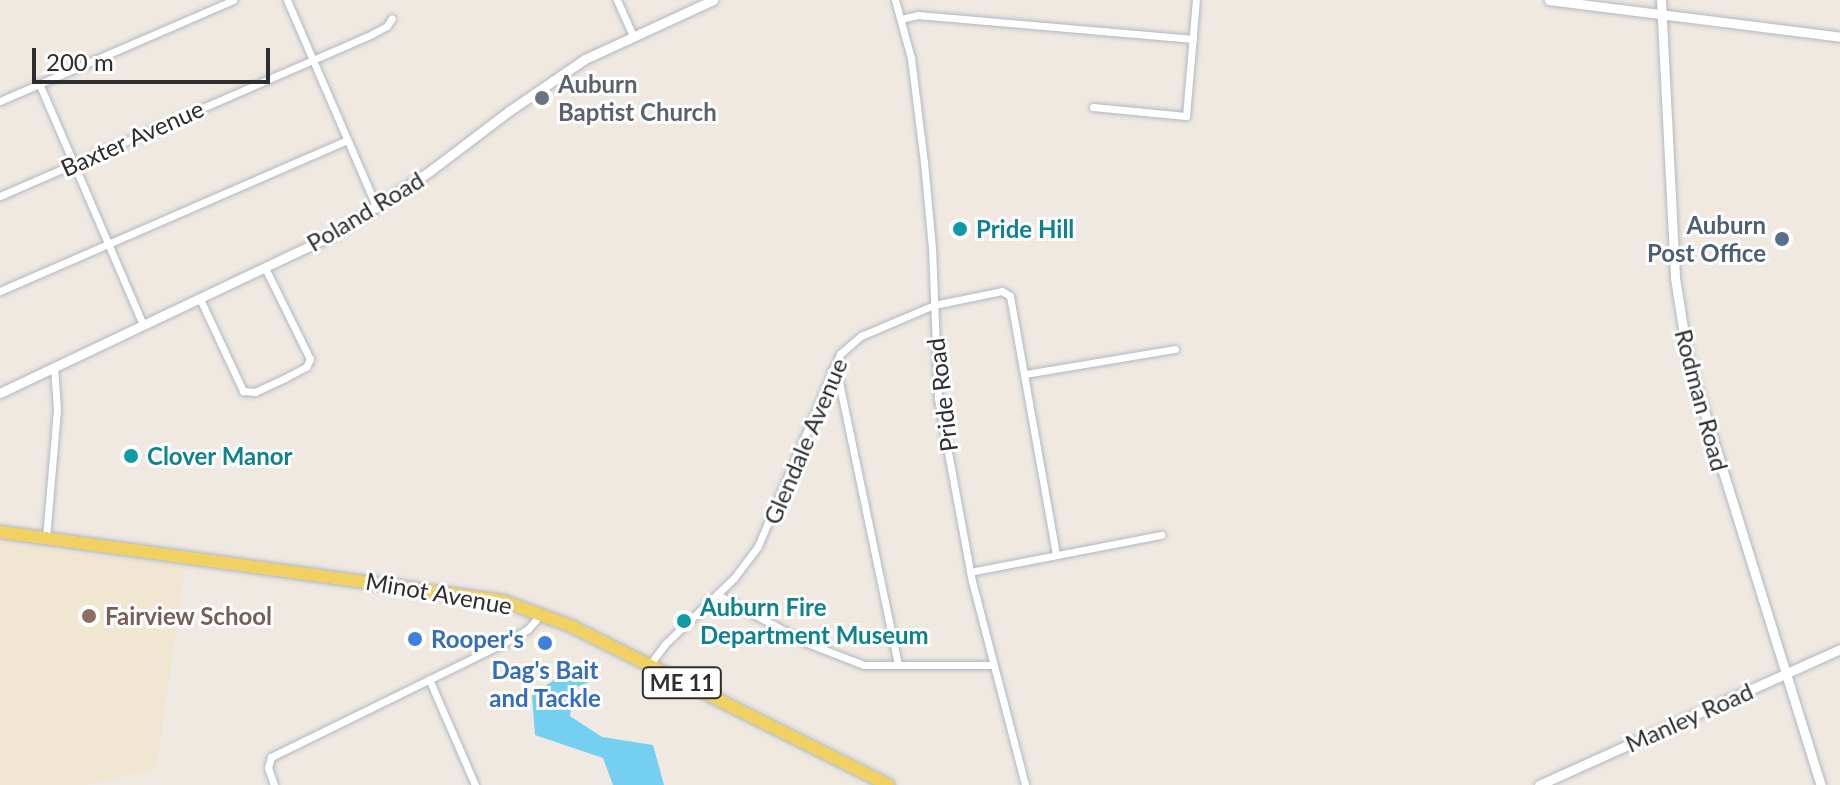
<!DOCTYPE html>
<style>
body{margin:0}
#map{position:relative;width:1840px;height:785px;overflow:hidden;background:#efe9e1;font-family:Lato,sans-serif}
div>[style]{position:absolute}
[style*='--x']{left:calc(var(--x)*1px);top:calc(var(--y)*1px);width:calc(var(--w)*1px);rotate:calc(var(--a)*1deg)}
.education>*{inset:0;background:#f0e6d1}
.water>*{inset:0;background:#75cff0}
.roads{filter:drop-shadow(0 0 2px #b4b7c1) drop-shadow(0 0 2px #b4b7c1)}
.minor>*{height:7px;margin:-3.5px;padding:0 3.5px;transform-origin:3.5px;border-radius:3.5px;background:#fff}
.tertiary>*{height:9px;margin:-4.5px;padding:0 4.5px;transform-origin:4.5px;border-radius:4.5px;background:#fff}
.primary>*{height:12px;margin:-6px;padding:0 6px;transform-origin:6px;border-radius:6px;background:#f2d163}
.dots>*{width:22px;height:22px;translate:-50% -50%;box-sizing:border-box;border:4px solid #fff;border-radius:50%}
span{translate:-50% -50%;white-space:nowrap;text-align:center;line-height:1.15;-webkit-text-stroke:6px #fff;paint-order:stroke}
.shield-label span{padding:2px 6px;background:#fff;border:2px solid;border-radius:6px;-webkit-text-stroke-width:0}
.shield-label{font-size:22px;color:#2e2e2e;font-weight:700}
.worship-label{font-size:24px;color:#5b616d;font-weight:700}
.left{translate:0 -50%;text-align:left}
.street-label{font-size:24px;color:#2e2e2e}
.service-label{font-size:24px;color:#4e5e75;font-weight:700}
.right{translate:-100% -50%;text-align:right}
.culture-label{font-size:24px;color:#0d838f;font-weight:700}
.education-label{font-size:24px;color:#785e54;font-weight:700}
.shop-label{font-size:24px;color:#366cbe;font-weight:700}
.scale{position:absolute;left:32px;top:48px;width:238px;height:36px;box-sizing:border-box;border:4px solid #2e2e2e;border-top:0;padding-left:10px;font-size:24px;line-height:28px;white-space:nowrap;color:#2e2e2e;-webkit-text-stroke:6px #fff;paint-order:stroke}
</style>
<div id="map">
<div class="education">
<div style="clip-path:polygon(0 543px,185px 567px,156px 769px,85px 785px,0 785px)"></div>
</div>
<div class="water">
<div style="clip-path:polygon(569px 670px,574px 680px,596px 679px,574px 688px,570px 716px,602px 737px,653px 745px,664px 785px,613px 785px,603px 758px,535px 735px,532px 695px)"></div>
</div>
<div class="roads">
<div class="minor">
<div style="--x:287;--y:0;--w:227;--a:66.6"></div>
<div style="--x:617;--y:0;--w:39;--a:66"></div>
<div style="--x:895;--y:0;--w:60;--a:74.6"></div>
<div style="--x:911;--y:58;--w:105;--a:82.9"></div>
<div style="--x:924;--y:162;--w:86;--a:84.7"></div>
<div style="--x:932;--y:248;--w:150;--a:87.7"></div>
<div style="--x:938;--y:398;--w:186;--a:79.5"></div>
<div style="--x:972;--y:581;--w:211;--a:75.4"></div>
<div style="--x:901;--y:19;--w:17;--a:-13"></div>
<div style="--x:918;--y:15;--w:276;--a:5"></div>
<div style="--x:39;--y:83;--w:263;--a:66.7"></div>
<div style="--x:0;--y:101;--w:254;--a:-23.4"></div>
<div style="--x:1093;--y:107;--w:93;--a:5.5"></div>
<div style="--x:1186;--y:116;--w:116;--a:-85.1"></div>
<div style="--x:0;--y:196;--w:406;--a:-23.5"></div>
<div style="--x:372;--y:34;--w:17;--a:-28"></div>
<div style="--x:387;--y:26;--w:9;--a:-58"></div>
<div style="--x:0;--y:291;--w:378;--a:-23.5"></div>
<div style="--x:200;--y:299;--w:102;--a:64.9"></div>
<div style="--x:243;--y:391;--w:12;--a:5"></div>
<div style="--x:255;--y:392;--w:33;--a:-25"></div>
<div style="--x:285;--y:378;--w:24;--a:-28"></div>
<div style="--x:306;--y:367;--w:9;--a:-63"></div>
<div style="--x:310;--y:359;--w:102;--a:-116.3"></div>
<div style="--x:831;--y:371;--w:14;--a:54"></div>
<div style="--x:839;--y:382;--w:288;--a:78.2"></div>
<div style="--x:1025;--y:374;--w:152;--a:-9.5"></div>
<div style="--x:46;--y:538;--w:129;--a:-85.1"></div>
<div style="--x:57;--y:409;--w:42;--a:-94.1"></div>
<div style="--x:970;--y:572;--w:195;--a:-11"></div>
<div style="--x:718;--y:595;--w:101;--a:28.3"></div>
<div style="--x:807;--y:643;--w:61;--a:21.1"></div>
<div style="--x:864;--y:665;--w:129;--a:0"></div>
<div style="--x:649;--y:666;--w:27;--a:-54"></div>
<div style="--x:665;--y:644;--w:95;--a:-43.7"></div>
<div style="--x:734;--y:578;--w:40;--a:-53"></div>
<div style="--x:758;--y:546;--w:209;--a:-66.9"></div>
<div style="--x:840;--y:354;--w:28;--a:-41"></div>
<div style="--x:861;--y:336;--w:79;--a:-23"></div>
<div style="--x:934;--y:305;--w:69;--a:-11.6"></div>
<div style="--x:1002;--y:291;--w:9;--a:32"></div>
<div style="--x:1010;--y:296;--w:263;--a:79.9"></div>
<div style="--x:429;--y:679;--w:116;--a:66.5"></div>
<div style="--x:274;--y:785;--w:18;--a:-109"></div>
<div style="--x:268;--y:768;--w:11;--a:-75"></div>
<div style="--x:271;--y:757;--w:259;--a:-26.1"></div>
<div style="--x:504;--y:643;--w:28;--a:-30"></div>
<div style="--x:528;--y:629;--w:20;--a:-49"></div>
</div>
<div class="tertiary">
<div style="--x:1549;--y:0;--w:293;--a:7.2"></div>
<div style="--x:1661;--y:0;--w:278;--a:87.1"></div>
<div style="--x:1675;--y:278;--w:82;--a:80.9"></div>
<div style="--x:1688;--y:359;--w:446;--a:72.7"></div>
<div style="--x:0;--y:393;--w:365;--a:-25.4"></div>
<div style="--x:330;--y:236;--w:119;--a:-33"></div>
<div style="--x:430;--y:171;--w:99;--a:-37.2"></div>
<div style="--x:509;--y:111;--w:92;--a:-34.4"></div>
<div style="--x:585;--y:59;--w:141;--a:-24.7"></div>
<div style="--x:1539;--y:785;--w:330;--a:-24.3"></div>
</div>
<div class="primary">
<div style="--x:0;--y:532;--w:508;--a:7.81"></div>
<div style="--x:503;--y:601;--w:72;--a:20.2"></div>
<div style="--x:571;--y:626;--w:355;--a:26.6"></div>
</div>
</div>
<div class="dots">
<div style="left:542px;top:98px;background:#6b7280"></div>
<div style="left:960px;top:229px;background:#0f9aa8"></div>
<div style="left:1782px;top:239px;background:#5c6f8a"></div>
<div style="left:131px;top:456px;background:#0f9aa8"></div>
<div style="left:89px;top:616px;background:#8d6e63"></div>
<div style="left:684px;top:621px;background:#0f9aa8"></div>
<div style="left:415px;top:639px;background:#3f7fe0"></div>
<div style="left:545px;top:643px;background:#3f7fe0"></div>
</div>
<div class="shield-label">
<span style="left:682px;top:683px">ME 11</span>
</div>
<div class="worship-label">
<span class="left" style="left:558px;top:98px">Auburn<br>Baptist Church</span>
</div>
<div class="street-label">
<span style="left:132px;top:138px;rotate:-24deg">Baxter Avenue</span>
<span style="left:365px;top:211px;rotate:-31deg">Poland Road</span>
<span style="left:942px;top:395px;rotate:-97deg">Pride Road</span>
<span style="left:1702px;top:400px;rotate:75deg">Rodman Road</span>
<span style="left:805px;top:441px;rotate:-67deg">Glendale Avenue</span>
<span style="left:439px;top:593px;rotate:10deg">Minot Avenue</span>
<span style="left:1689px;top:717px;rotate:-24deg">Manley Road</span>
</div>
<div class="service-label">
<span class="right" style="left:1766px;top:239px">Auburn<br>Post Office</span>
</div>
<div class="culture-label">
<span class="left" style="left:976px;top:229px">Pride Hill</span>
<span class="left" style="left:147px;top:456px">Clover Manor</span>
<span class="left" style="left:700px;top:621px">Auburn Fire<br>Department Museum</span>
</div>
<div class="education-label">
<span class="left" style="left:105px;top:616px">Fairview School</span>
</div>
<div class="shop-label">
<span class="left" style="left:431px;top:639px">Rooper's</span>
<span style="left:545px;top:684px">Dag's Bait<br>and Tackle</span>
</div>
<div class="scale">200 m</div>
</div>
